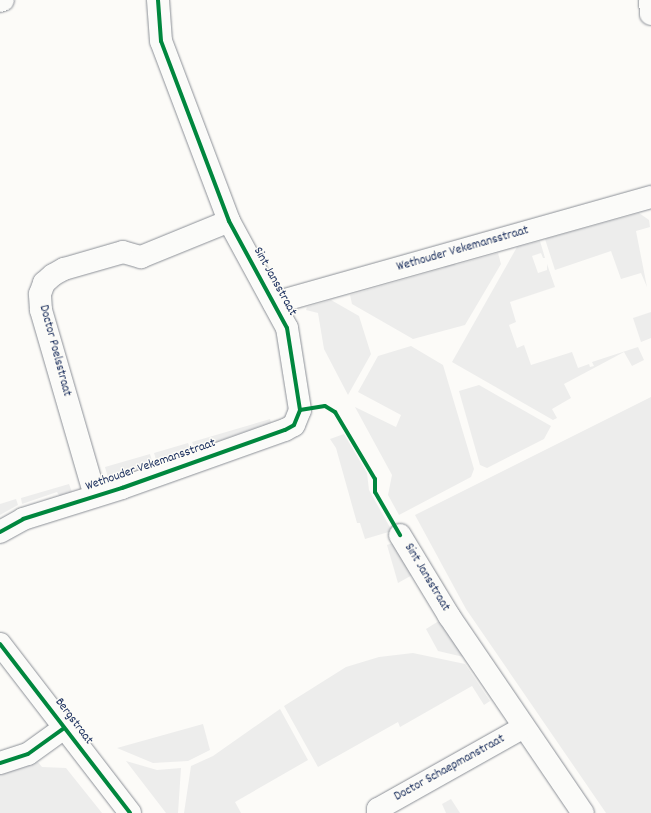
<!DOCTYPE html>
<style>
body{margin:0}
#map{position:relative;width:651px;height:813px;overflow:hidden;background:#fcfbf8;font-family:Dekko,sans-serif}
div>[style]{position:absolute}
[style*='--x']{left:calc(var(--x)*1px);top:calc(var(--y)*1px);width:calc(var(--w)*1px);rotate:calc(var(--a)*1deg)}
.green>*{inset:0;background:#ededec}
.roads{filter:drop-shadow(0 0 1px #8c9097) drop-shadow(0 0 1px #8c9097)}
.minor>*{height:22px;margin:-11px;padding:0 11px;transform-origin:11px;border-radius:11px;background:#fbfbf9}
.cycleway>*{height:4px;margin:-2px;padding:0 2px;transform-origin:2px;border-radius:2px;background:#00873e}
span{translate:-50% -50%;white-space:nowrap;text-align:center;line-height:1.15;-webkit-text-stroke:3px #fdfcf7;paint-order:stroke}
.street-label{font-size:13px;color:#1b2f5e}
</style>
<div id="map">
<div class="green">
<div style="clip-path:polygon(639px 213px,649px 220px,650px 227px,636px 231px,647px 287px,641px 273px,621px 279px,611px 251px,555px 270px,545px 239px)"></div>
<div style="clip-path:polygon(540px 241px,545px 258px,543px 258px,541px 253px,532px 256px,538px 273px,547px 270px,547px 264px,555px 287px,510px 302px,516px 322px,509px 325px,517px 348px,524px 345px,531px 365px,572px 352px,578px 368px,589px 364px,590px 367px,594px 366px,592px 362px,638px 347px,644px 360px,632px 366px,624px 352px,564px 384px,571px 398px,552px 409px,557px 418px,553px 420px,452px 362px,517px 247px)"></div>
<div style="clip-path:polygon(498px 253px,501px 264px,465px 325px,413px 339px,352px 304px,350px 295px,444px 268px,449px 261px,456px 265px)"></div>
<div style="clip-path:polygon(331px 300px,359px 316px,371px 354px,348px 395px,324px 349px,318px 313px,306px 310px,307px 307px)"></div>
<div style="clip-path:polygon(651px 312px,651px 338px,641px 342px,633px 318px)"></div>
<div style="clip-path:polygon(411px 346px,443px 365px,474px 469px,471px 477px,399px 515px,388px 495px,392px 475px,355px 407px,396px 427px,401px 415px,358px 392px,378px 356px)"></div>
<div style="clip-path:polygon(479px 385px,551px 426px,544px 439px,487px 468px,480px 465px,459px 391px)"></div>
<div style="clip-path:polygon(651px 397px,651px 813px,606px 813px,466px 609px,415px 515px)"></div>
<div style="clip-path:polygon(270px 419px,273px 429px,266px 432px,263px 425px,195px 450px,192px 442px)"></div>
<div style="clip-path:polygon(344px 434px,367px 473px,369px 490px,392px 531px,365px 539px,360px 523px,357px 523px,336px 448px,330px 439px)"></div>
<div style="clip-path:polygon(188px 443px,191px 451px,157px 463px,154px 453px)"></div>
<div style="clip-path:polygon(150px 454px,153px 464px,120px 476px,121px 482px,110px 485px,105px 467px)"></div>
<div style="clip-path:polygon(69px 484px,72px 492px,68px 495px,60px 497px,57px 492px,22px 504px,21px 498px)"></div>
<div style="clip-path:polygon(16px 499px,18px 505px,0 515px,0 504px)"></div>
<div style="clip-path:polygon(396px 542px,414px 574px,398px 583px,387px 545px)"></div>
<div style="clip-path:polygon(442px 619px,468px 658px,438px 651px,426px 629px)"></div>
<div style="clip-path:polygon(413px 653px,465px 664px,490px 701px,484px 705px,472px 686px,400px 727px,398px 722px,318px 767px,284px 706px,346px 667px,379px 657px)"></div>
<div style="clip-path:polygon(280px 709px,308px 760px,235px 802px,241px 813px,184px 813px,191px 766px,213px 756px)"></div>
<div style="clip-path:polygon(203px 724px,210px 750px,188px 761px,153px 763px,117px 748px)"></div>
<div style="clip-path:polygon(126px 761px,157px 770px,181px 768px,178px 813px,166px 813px)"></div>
<div style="clip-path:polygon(38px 762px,42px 767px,66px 768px,102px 813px,0 813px,0 771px)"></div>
<div style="clip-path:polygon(451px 799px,460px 813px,446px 813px,442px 804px)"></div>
</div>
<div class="roads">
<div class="minor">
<div style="--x:650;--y:0;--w:14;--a:86"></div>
<div style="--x:0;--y:1;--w:3;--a:-18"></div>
<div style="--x:274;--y:303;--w:392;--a:-15.7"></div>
<div style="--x:95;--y:496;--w:194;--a:-106.2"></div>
<div style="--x:41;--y:310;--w:16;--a:-94"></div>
<div style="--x:40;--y:294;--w:12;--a:-70"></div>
<div style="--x:44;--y:283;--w:12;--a:-42"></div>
<div style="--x:53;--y:275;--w:13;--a:-29"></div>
<div style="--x:64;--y:269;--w:61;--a:-16.1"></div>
<div style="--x:123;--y:252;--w:19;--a:16"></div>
<div style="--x:141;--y:257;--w:95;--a:-22.2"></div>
<div style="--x:0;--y:532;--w:26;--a:-29"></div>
<div style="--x:23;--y:519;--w:104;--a:-17.4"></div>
<div style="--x:122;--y:488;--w:173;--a:-19.6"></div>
<div style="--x:285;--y:430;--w:10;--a:-29"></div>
<div style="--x:294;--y:425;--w:16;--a:-68"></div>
<div style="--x:300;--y:410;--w:83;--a:-99"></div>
<div style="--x:287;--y:328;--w:122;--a:-118.5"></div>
<div style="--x:229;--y:221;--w:192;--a:-110.7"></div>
<div style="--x:161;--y:41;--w:41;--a:-94.2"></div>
<div style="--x:400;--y:535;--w:95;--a:58.8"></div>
<div style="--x:449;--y:616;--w:238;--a:55.8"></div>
<div style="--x:0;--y:644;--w:213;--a:52.4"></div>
<div style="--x:0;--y:763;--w:29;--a:-18"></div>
<div style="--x:28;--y:754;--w:44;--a:-35.8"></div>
<div style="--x:378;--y:813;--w:4;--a:-90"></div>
<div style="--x:378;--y:809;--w:167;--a:-29.3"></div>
</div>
</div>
<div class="cycleway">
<div style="--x:300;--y:410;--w:25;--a:-9"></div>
<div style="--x:325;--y:406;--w:12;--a:31"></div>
<div style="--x:335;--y:412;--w:78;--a:59.2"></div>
<div style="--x:375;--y:479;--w:13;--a:90"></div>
<div style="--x:375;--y:492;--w:50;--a:59.8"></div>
<div style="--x:0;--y:532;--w:26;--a:-29"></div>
<div style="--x:23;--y:519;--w:104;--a:-17.4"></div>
<div style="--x:122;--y:488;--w:173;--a:-19.6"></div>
<div style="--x:285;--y:430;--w:10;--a:-29"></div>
<div style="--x:294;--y:425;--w:16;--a:-68"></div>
<div style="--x:300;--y:410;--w:83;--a:-99"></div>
<div style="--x:287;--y:328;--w:122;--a:-118.5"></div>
<div style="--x:229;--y:221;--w:192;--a:-110.7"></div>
<div style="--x:161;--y:41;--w:41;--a:-94.2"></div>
<div style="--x:0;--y:644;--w:213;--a:52.4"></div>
<div style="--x:0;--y:763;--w:29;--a:-18"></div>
<div style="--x:28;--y:754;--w:44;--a:-35.8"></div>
</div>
<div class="street-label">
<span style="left:463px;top:250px;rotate:-16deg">Wethouder Vekemansstraat</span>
<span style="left:274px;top:282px;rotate:61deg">Sint Jansstraat</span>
<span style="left:54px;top:351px;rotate:75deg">Doctor Poelsstraat</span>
<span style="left:151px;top:466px;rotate:-19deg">Wethouder Vekemansstraat</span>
<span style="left:426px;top:578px;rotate:59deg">Sint Jansstraat</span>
<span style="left:73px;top:722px;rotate:53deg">Bergstraat</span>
<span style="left:450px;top:769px;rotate:-29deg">Doctor Schaepmanstraat</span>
</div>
</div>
